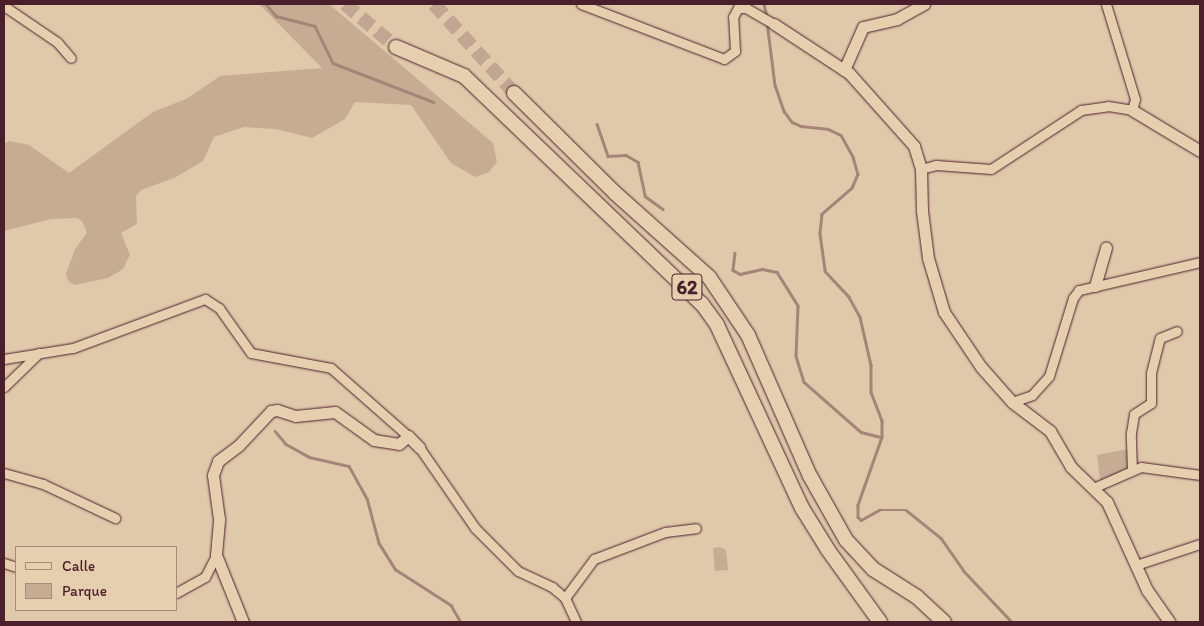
<!DOCTYPE html>
<style>
body{margin:0}
#map{position:relative;width:1204px;height:626px;overflow:hidden;background:#e0c8aa;font-family:Itim,sans-serif}
div>[style]{position:absolute}
[style*='--x']{left:calc(var(--x)*1px);top:calc(var(--y)*1px);width:calc(var(--w)*1px);rotate:calc(var(--a)*1deg)}
.green>*{inset:0;background:#c7ac94}
.stream>*{height:2.5px;margin:-1.25px;padding:0 1.25px;transform-origin:1.25px;border-radius:1.25px;background:#a48577}
.trunk-tunnel>*{height:14px;margin-top:-7px;transform-origin:0;background:repeating-linear-gradient(90deg,#c2a691 0 14px,transparent 0 21px)}
.roads{filter:drop-shadow(0 0 1px #4a1f2b) drop-shadow(0 0 1px #4a1f2b)}
.minor>*{height:9px;margin:-4.5px;padding:0 4.5px;transform-origin:4.5px;border-radius:4.5px;background:#e6cfaf}
.tertiary>*{height:11px;margin:-5.5px;padding:0 5.5px;transform-origin:5.5px;border-radius:5.5px;background:#e6cfaf}
.trunk>*{height:14px;margin:-7px;padding:0 7px;transform-origin:7px;border-radius:7px;background:#e6cfaf}
span{translate:-50% -50%;white-space:nowrap;text-align:center;line-height:1.15;-webkit-text-stroke:5px #e6cfaf;paint-order:stroke}
.shield-label span{padding:1px 4px;background:#e6cfaf;border:1px solid;border-radius:4px;-webkit-text-stroke-width:0}
.shield-label{font-size:20px;color:#4a1f2b;font-weight:700}
.frame{position:absolute;inset:0;border:5px solid #4a1f2b;pointer-events:none}
.legend{position:absolute;left:15px;top:546px;width:162px;height:65px;box-sizing:border-box;background:#e6cfaf;border:1px solid #a8897a;margin:0;padding:6px 9px;list-style:none;font-size:15px;color:#4a1f2b}
.legend li{display:flex;align-items:center;gap:10px;height:25px}
.legend b{width:25px;border:1px solid #a8897a}
</style>
<div id="map">
<div class="green">
<div style="clip-path:polygon(259px 4px,329px 4px,493px 143px,497px 162px,489px 172px,475px 177px,451px 163px,411px 105px,355px 102px,345px 119px,312px 138px,276px 129px,244px 127px,214px 137px,203px 161px,174px 178px,141px 190px,136px 196px,137px 224px,121px 233px,130px 255px,123px 269px,108px 278px,75px 285px,69px 282px,66px 274px,75px 249px,87px 233px,82px 221px,77px 218px,51px 219px,4px 231px,4px 144px,9px 141px,29px 145px,69px 173px,153px 112px,188px 98px,220px 76px,322px 68px)"></div>
<div style="clip-path:polygon(1128px 449px,1130px 468px,1100px 481px,1097px 455px)"></div>
<div style="clip-path:polygon(720px 547px,726px 550px,728px 570px,715px 571px,713px 548px)"></div>
</div>
<div class="stream">
<div style="--x:266;--y:4;--w:16;--a:50"></div>
<div style="--x:276;--y:16;--w:40;--a:14.4"></div>
<div style="--x:315;--y:26;--w:41;--a:64.1"></div>
<div style="--x:333;--y:63;--w:108;--a:21.1"></div>
<div style="--x:764;--y:4;--w:13;--a:77"></div>
<div style="--x:767;--y:22;--w:64;--a:82.8"></div>
<div style="--x:775;--y:85;--w:28;--a:71"></div>
<div style="--x:784;--y:111;--w:14;--a:54"></div>
<div style="--x:792;--y:122;--w:10;--a:24"></div>
<div style="--x:801;--y:126;--w:27;--a:6"></div>
<div style="--x:828;--y:129;--w:14;--a:25"></div>
<div style="--x:841;--y:135;--w:25;--a:61"></div>
<div style="--x:853;--y:157;--w:18;--a:74"></div>
<div style="--x:858;--y:174;--w:15;--a:113"></div>
<div style="--x:852;--y:188;--w:40;--a:139"></div>
<div style="--x:822;--y:214;--w:20;--a:96"></div>
<div style="--x:820;--y:234;--w:37;--a:82"></div>
<div style="--x:825;--y:271;--w:35;--a:47"></div>
<div style="--x:849;--y:297;--w:23;--a:61"></div>
<div style="--x:860;--y:317;--w:49;--a:77.1"></div>
<div style="--x:871;--y:365;--w:27;--a:90"></div>
<div style="--x:871;--y:392;--w:31;--a:69"></div>
<div style="--x:882;--y:421;--w:16;--a:90"></div>
<div style="--x:882;--y:437;--w:72;--a:109.4"></div>
<div style="--x:858;--y:505;--w:12;--a:90"></div>
<div style="--x:858;--y:517;--w:4;--a:45"></div>
<div style="--x:861;--y:520;--w:21;--a:-29"></div>
<div style="--x:879;--y:510;--w:27;--a:0"></div>
<div style="--x:906;--y:510;--w:45;--a:38.7"></div>
<div style="--x:941;--y:538;--w:39;--a:55"></div>
<div style="--x:963;--y:570;--w:71;--a:46.7"></div>
<div style="--x:597;--y:124;--w:34;--a:71"></div>
<div style="--x:608;--y:156;--w:18;--a:-3"></div>
<div style="--x:626;--y:155;--w:14;--a:30"></div>
<div style="--x:638;--y:162;--w:35;--a:78"></div>
<div style="--x:645;--y:196;--w:22;--a:36"></div>
<div style="--x:735;--y:253;--w:17;--a:97"></div>
<div style="--x:733;--y:270;--w:8;--a:30"></div>
<div style="--x:740;--y:274;--w:23;--a:-13"></div>
<div style="--x:762;--y:269;--w:15;--a:11"></div>
<div style="--x:777;--y:272;--w:40;--a:58"></div>
<div style="--x:798;--y:306;--w:50;--a:92.3"></div>
<div style="--x:796;--y:356;--w:27;--a:73"></div>
<div style="--x:804;--y:382;--w:76;--a:41.3"></div>
<div style="--x:861;--y:432;--w:21;--a:14"></div>
<div style="--x:275;--y:431;--w:17;--a:50"></div>
<div style="--x:286;--y:444;--w:26;--a:29"></div>
<div style="--x:309;--y:457;--w:41;--a:12.7"></div>
<div style="--x:349;--y:466;--w:37;--a:61"></div>
<div style="--x:367;--y:498;--w:47;--a:75.1"></div>
<div style="--x:379;--y:543;--w:31;--a:58"></div>
<div style="--x:395;--y:569;--w:67;--a:32.7"></div>
<div style="--x:451;--y:605;--w:20;--a:60"></div>
</div>
<div class="trunk-tunnel">
<div style="--x:345;--y:4;--w:67;--a:40.1"></div>
<div style="--x:434;--y:4;--w:120;--a:48"></div>
</div>
<div class="roads">
<div class="minor">
<div style="--x:581;--y:4;--w:153;--a:21"></div>
<div style="--x:724;--y:59;--w:14;--a:-36"></div>
<div style="--x:735;--y:51;--w:34;--a:-93"></div>
<div style="--x:733;--y:17;--w:10;--a:-61"></div>
<div style="--x:738;--y:8;--w:8;--a:0"></div>
<div style="--x:746;--y:8;--w:32;--a:30"></div>
<div style="--x:4;--y:6;--w:64;--a:34.2"></div>
<div style="--x:57;--y:42;--w:21;--a:49"></div>
<div style="--x:921;--y:169;--w:16;--a:-15"></div>
<div style="--x:936;--y:165;--w:55;--a:4.2"></div>
<div style="--x:991;--y:169;--w:108;--a:-33.2"></div>
<div style="--x:1081;--y:110;--w:27;--a:-8"></div>
<div style="--x:1108;--y:106;--w:24;--a:9"></div>
<div style="--x:1132;--y:110;--w:11;--a:-75"></div>
<div style="--x:1135;--y:99;--w:99;--a:-107"></div>
<div style="--x:4;--y:359;--w:70;--a:-9.1"></div>
<div style="--x:73;--y:348;--w:141;--a:-20.4"></div>
<div style="--x:205;--y:299;--w:17;--a:33"></div>
<div style="--x:219;--y:308;--w:55;--a:54.6"></div>
<div style="--x:251;--y:353;--w:81;--a:10.6"></div>
<div style="--x:331;--y:368;--w:103;--a:41.4"></div>
<div style="--x:4;--y:387;--w:49;--a:-44.2"></div>
<div style="--x:1012;--y:402;--w:21;--a:-19"></div>
<div style="--x:1032;--y:395;--w:25;--a:-48"></div>
<div style="--x:1049;--y:376;--w:82;--a:-72.9"></div>
<div style="--x:1073;--y:298;--w:10;--a:-53"></div>
<div style="--x:1079;--y:290;--w:124;--a:-13"></div>
<div style="--x:419;--y:447;--w:98;--a:55.3"></div>
<div style="--x:475;--y:528;--w:61;--a:45"></div>
<div style="--x:518;--y:571;--w:38;--a:25"></div>
<div style="--x:552;--y:587;--w:17;--a:40"></div>
<div style="--x:565;--y:598;--w:26;--a:65"></div>
<div style="--x:1132;--y:470;--w:37;--a:-92"></div>
<div style="--x:1131;--y:433;--w:19;--a:-81"></div>
<div style="--x:1134;--y:414;--w:20;--a:-33"></div>
<div style="--x:1151;--y:403;--w:30;--a:-90"></div>
<div style="--x:1151;--y:373;--w:36;--a:-76"></div>
<div style="--x:1160;--y:338;--w:18;--a:-22"></div>
<div style="--x:4;--y:473;--w:41;--a:15.8"></div>
<div style="--x:43;--y:484;--w:80;--a:25.3"></div>
<div style="--x:1093;--y:488;--w:52;--a:-23.6"></div>
<div style="--x:1141;--y:467;--w:60;--a:7.7"></div>
<div style="--x:4;--y:563;--w:13;--a:18"></div>
<div style="--x:1136;--y:565;--w:67;--a:-18.2"></div>
<div style="--x:176;--y:593;--w:33;--a:-29"></div>
<div style="--x:205;--y:577;--w:25;--a:-63"></div>
<div style="--x:565;--y:598;--w:49;--a:-53.4"></div>
<div style="--x:594;--y:559;--w:76;--a:-20.8"></div>
<div style="--x:665;--y:532;--w:31;--a:-7"></div>
</div>
<div class="tertiary">
<div style="--x:774;--y:24;--w:90;--a:33.2"></div>
<div style="--x:849;--y:73;--w:98;--a:48.3"></div>
<div style="--x:914;--y:146;--w:24;--a:73"></div>
<div style="--x:921;--y:169;--w:42;--a:88.6"></div>
<div style="--x:922;--y:211;--w:47;--a:82.7"></div>
<div style="--x:928;--y:258;--w:56;--a:73.5"></div>
<div style="--x:944;--y:312;--w:66;--a:56.1"></div>
<div style="--x:981;--y:367;--w:47;--a:48.5"></div>
<div style="--x:1012;--y:402;--w:48;--a:37.3"></div>
<div style="--x:1050;--y:431;--w:42;--a:59.7"></div>
<div style="--x:1071;--y:467;--w:50;--a:44.2"></div>
<div style="--x:1107;--y:502;--w:97;--a:65.6"></div>
<div style="--x:1147;--y:590;--w:39;--a:55"></div>
<div style="--x:844;--y:70;--w:47;--a:-66.2"></div>
<div style="--x:863;--y:27;--w:35;--a:-13"></div>
<div style="--x:897;--y:19;--w:31;--a:-29"></div>
<div style="--x:1132;--y:110;--w:79;--a:31.1"></div>
<div style="--x:1095;--y:286;--w:40;--a:-74"></div>
<div style="--x:243;--y:622;--w:72;--a:-111.9"></div>
<div style="--x:216;--y:555;--w:36;--a:-85"></div>
<div style="--x:219;--y:519;--w:44;--a:-97.8"></div>
<div style="--x:213;--y:475;--w:15;--a:-70"></div>
<div style="--x:218;--y:461;--w:26;--a:-37"></div>
<div style="--x:239;--y:445;--w:47;--a:-46.7"></div>
<div style="--x:271;--y:411;--w:6;--a:-9"></div>
<div style="--x:277;--y:410;--w:19;--a:18"></div>
<div style="--x:295;--y:416;--w:40;--a:-5.7"></div>
<div style="--x:335;--y:412;--w:48;--a:35.7"></div>
<div style="--x:374;--y:440;--w:25;--a:9"></div>
<div style="--x:399;--y:444;--w:12;--a:-42"></div>
<div style="--x:408;--y:436;--w:16;--a:45"></div>
</div>
<div class="trunk">
<div style="--x:396;--y:47;--w:74;--a:23.1"></div>
<div style="--x:464;--y:76;--w:330;--a:43.8"></div>
<div style="--x:702;--y:304;--w:26;--a:54"></div>
<div style="--x:717;--y:325;--w:202;--a:65.1"></div>
<div style="--x:802;--y:508;--w:49;--a:58.2"></div>
<div style="--x:828;--y:550;--w:89;--a:54.2"></div>
<div style="--x:514;--y:93;--w:142;--a:44.7"></div>
<div style="--x:615;--y:193;--w:126;--a:41.8"></div>
<div style="--x:709;--y:277;--w:70;--a:56.1"></div>
<div style="--x:748;--y:335;--w:154;--a:66.3"></div>
<div style="--x:810;--y:476;--w:73;--a:60.6"></div>
<div style="--x:846;--y:540;--w:40;--a:47"></div>
<div style="--x:873;--y:569;--w:52;--a:32.5"></div>
<div style="--x:917;--y:597;--w:37;--a:43"></div>
</div>
</div>
<div class="shield-label">
<span style="left:687px;top:287px">62</span>
</div>
<div class="frame"></div>
<ul class="legend">
<li><b style="height:6px;background:#e6cfaf"></b>Calle</li>
<li><b style="height:14px;background:#c7ac94"></b>Parque</li>
</ul>
</div>
